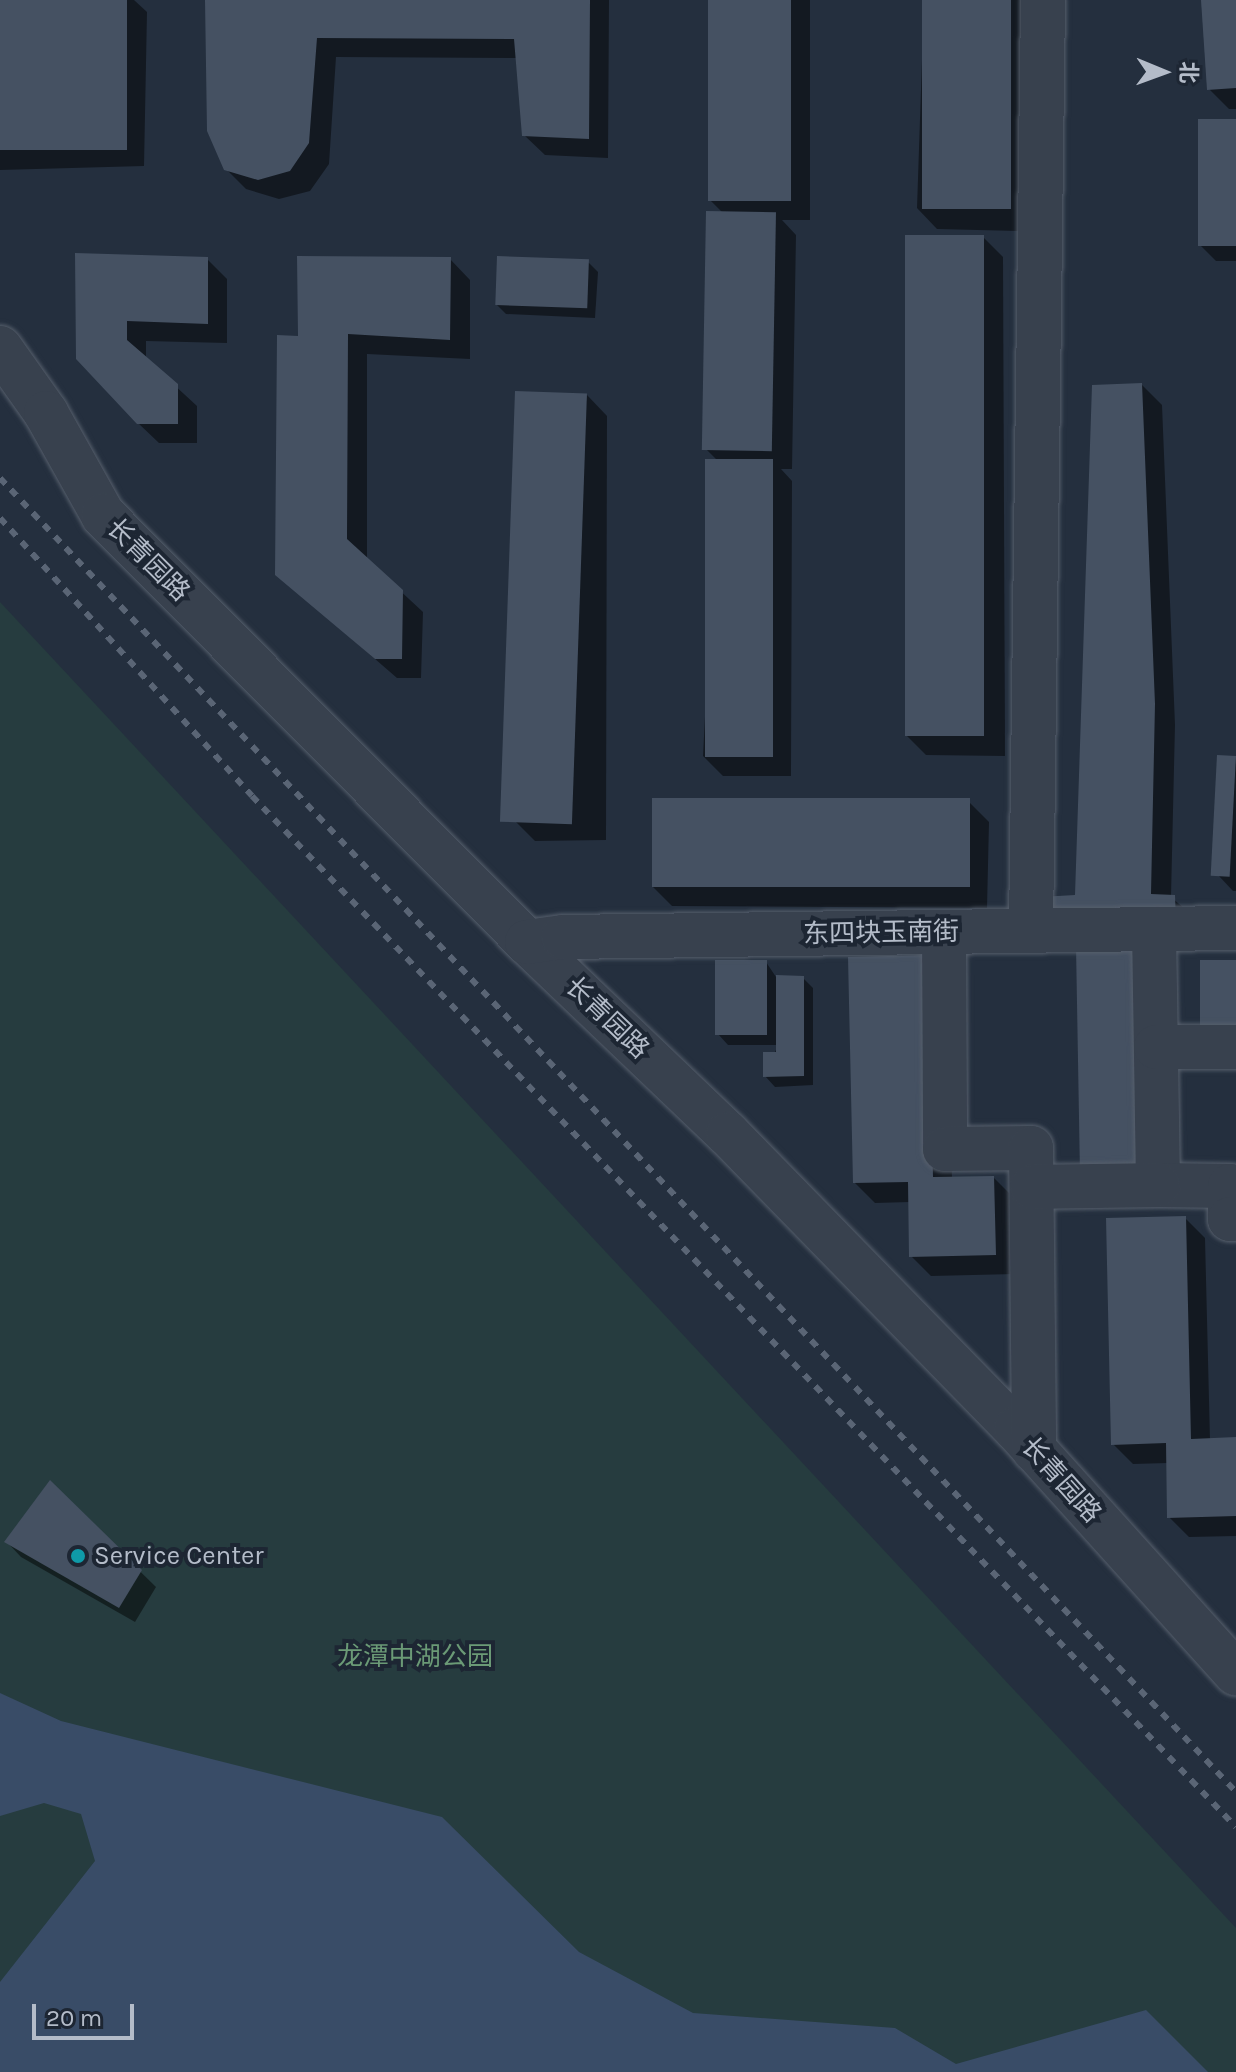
<!DOCTYPE html>
<meta charset="utf-8">
<style>
body{margin:0}
#map{position:relative;width:1236px;height:2072px;overflow:hidden;background:#242f3e;font-family:Karla,"Noto Sans SC",sans-serif}
div>[style]{position:absolute}
[style*='--x']{left:calc(var(--x)*1px);top:calc(var(--y)*1px);width:calc(var(--w)*1px);rotate:calc(var(--a)*1deg)}
.green>*{inset:0;background:#263c3f}
.water>*{inset:0;background:#394c67}
.shadow>*{inset:0;background:#0007}
.building>*{inset:0;background:#455162;transform-origin:0 0}
.roads{filter:drop-shadow(0 0 2px #565f6c) drop-shadow(0 0 2px #565f6c)}
.minor>*{height:44px;margin:-22px;padding:0 22px;transform-origin:22px;border-radius:22px;background:#38414e}
.rail>*{height:6px;margin-top:-3px;transform-origin:0;background:repeating-linear-gradient(90deg,#5a6575 0 8px,transparent 0 16px)}
.dots>*{width:22px;height:22px;translate:-50% -50%;box-sizing:border-box;border:4px solid #1d2633;border-radius:50%}
span{translate:-50% -50%;white-space:nowrap;text-align:center;line-height:1.15;-webkit-text-stroke:8px #1d2633;paint-order:stroke}
.street-label{font-size:26px;color:#b4bcc9}
.poi-label{font-size:26px;color:#b4bcc9}
.left{translate:0 -50%;text-align:left}
.park-label{font-size:26px;color:#6b9a76}
.north{position:absolute;left:1124px;top:32px;width:80px;height:80px;-webkit-text-stroke:6px #1d2633;paint-order:stroke;rotate:91deg;font-size:22px;font-weight:700;line-height:32px;text-align:center;color:#b4bcc9}
.north::after{content:'';display:block;margin:auto;width:28px;height:36px;background:#b4bcc9;clip-path:polygon(50% 0,100% 100%,50% 72%,0 100%)}
.scale{position:absolute;left:32px;top:2004px;width:102px;height:36px;box-sizing:border-box;border:4px solid #b4bcc9;border-top:0;padding-left:10px;font-size:24px;line-height:28px;white-space:nowrap;color:#b4bcc9;-webkit-text-stroke:6px #1d2633;paint-order:stroke}
</style>
<div id="map">
<div class="green">
<div style="clip-path:polygon(0 602px,1236px 1928px,1236px 2072px,0 2072px)"></div>
</div>
<div class="water">
<div style="clip-path:polygon(0 1693px,61px 1721px,442px 1817px,579px 1952px,693px 2013px,895px 2028px,956px 2064px,1146px 2010px,1208px 2072px,0 2072px,0 1982px,95px 1861px,81px 1814px,44px 1803px,0 1816px)"></div>
</div>
<div class="shadow">
<div style="clip-path:polygon(0 0,134px 0,147px 12px,144px 166px,0 170px)"></div>
<div style="clip-path:polygon(206px 0,609px 0,608px 158px,545px 155px,524px 135px,518px 58px,336px 57px,329px 164px,310px 191px,279px 199px,246px 189px,226px 169px,209px 131px)"></div>
<div style="clip-path:polygon(710px 0,810px 0,810px 220px,782px 220px,796px 235px,792px 469px,781px 469px,792px 481px,791px 776px,723px 776px,703px 756px,718px 461px,706px 449px,723px 213px,710px 200px)"></div>
<div style="clip-path:polygon(924px 0,1031px 0,1023px 231px,937px 229px,917px 208px)"></div>
<div style="clip-path:polygon(1203px 0,1236px 0,1236px 109px,1229px 109px,1209px 89px)"></div>
<div style="clip-path:polygon(1236px 121px,1236px 261px,1216px 261px,1201px 246px)"></div>
<div style="clip-path:polygon(983px 237px,1003px 257px,1005px 756px,926px 755px,906px 735px)"></div>
<div style="clip-path:polygon(77px 255px,207px 259px,227px 279px,227px 343px,146px 341px,146px 359px,197px 406px,197px 443px,159px 443px,138px 423px)"></div>
<div style="clip-path:polygon(450px 259px,470px 280px,470px 359px,367px 354px,367px 560px,423px 612px,421px 678px,397px 678px,277px 574px,300px 338px)"></div>
<div style="clip-path:polygon(588px 262px,598px 272px,595px 318px,506px 314px,496px 304px)"></div>
<div style="clip-path:polygon(1142px 385px,1162px 405px,1175px 725px,1171px 897px,1194px 917px,1077px 897px)"></div>
<div style="clip-path:polygon(587px 395px,607px 416px,606px 840px,535px 841px,515px 821px)"></div>
<div style="clip-path:polygon(1236px 758px,1236px 891px,1233px 891px,1218px 875px)"></div>
<div style="clip-path:polygon(969px 802px,989px 822px,987px 908px,672px 906px,652px 886px)"></div>
<div style="clip-path:polygon(766px 962px,776px 977px,803px 978px,813px 988px,813px 1085px,775px 1087px,765px 1076px,778px 1045px,728px 1045px,718px 1034px)"></div>
<div style="clip-path:polygon(948px 977px,952px 1179px,994px 1178px,1014px 1198px,1015px 1274px,931px 1276px,911px 1256px,910px 1202px,875px 1203px,855px 1183px)"></div>
<div style="clip-path:polygon(1185px 1218px,1205px 1238px,1210px 1440px,1236px 1439px,1236px 1536px,1189px 1537px,1169px 1517px,1168px 1463px,1133px 1464px,1113px 1444px)"></div>
<div style="clip-path:polygon(50px 1483px,156px 1587px,135px 1622px,21px 1557px,6px 1541px)"></div>
</div>
<div class="building">
<div style="left:0;top:0;width:127px;height:150px"></div>
<div style="clip-path:polygon(205px 0,590px 0,589px 139px,522px 136px,514px 39px,317px 38px,309px 143px,290px 171px,258px 180px,224px 170px,207px 131px)"></div>
<div style="left:708px;top:0;width:83px;height:201px"></div>
<div style="left:922px;top:0;width:89px;height:209px"></div>
<div style="clip-path:polygon(1201px 0,1236px 0,1236px 88px,1207px 90px)"></div>
<div style="left:1236px;top:119px;width:127px;height:38px;rotate:90deg"></div>
<div style="left:706px;top:211px;width:70px;height:239px;rotate:1deg"></div>
<div style="left:905px;top:235px;width:79px;height:501px"></div>
<div style="clip-path:polygon(75px 253px,208px 257px,208px 324px,127px 321px,127px 340px,178px 384px,178px 424px,137px 424px,76px 359px)"></div>
<div style="clip-path:polygon(297px 256px,451px 257px,450px 340px,348px 334px,347px 539px,403px 590px,402px 659px,375px 659px,275px 575px,277px 335px,298px 336px)"></div>
<div style="left:497px;top:256px;width:92px;height:49px;rotate:2deg"></div>
<div style="clip-path:polygon(1142px 383px,1155px 704px,1151px 894px,1175px 895px,1176px 922px,1041px 924px,1040px 897px,1075px 895px,1092px 385px)"></div>
<div style="left:515px;top:391px;width:72px;height:431px;rotate:2deg"></div>
<div style="left:705px;top:459px;width:68px;height:298px"></div>
<div style="left:1217px;top:755px;width:19px;height:121px;rotate:3deg"></div>
<div style="left:652px;top:798px;width:318px;height:89px"></div>
<div style="left:1136px;top:945px;width:231px;height:60px;rotate:89deg"></div>
<div style="clip-path:polygon(929px 955px,933px 1177px,994px 1176px,996px 1255px,909px 1257px,908px 1182px,853px 1183px,848px 957px)"></div>
<div style="left:715px;top:960px;width:52px;height:75px"></div>
<div style="left:1200px;top:960px;width:36px;height:79px"></div>
<div style="clip-path:polygon(776px 975px,804px 976px,804px 1076px,763px 1077px,763px 1052px,776px 1052px)"></div>
<div style="clip-path:polygon(1186px 1216px,1191px 1439px,1236px 1437px,1236px 1516px,1167px 1518px,1166px 1443px,1111px 1445px,1106px 1218px)"></div>
<div style="clip-path:polygon(50px 1480px,142px 1570px,119px 1608px,4px 1542px)"></div>
</div>
<div class="roads">
<div class="minor">
<div style="--x:0;--y:348;--w:80;--a:54.7"></div>
<div style="--x:46;--y:413;--w:117;--a:60.8"></div>
<div style="--x:103;--y:515;--w:602;--a:45.2"></div>
<div style="--x:527;--y:942;--w:278;--a:43.7"></div>
<div style="--x:728;--y:1134;--w:412;--a:45.7"></div>
<div style="--x:1016;--y:1429;--w:329;--a:48"></div>
<div style="--x:1154;--y:929;--w:256;--a:89.1"></div>
<div style="--x:1158;--y:1185;--w:72;--a:0.8"></div>
<div style="--x:1230;--y:1186;--w:33;--a:90"></div>
<div style="--x:1230;--y:1219;--w:6;--a:0"></div>
<div style="--x:1031;--y:930;--w:930;--a:-89.26"></div>
<div style="--x:944;--y:932;--w:217;--a:89.7"></div>
<div style="--x:945;--y:1149;--w:86;--a:-0.7"></div>
<div style="--x:1031;--y:1148;--w:302;--a:89.4"></div>
<div style="--x:527;--y:942;--w:36;--a:-8"></div>
<div style="--x:563;--y:937;--w:673;--a:-0.77"></div>
<div style="--x:1156;--y:1047;--w:80;--a:0"></div>
<div style="--x:1032;--y:1187;--w:126;--a:-0.9"></div>
</div>
</div>
<div class="rail">
<div style="--x:0;--y:478;--w:1804;--a:46.75"></div>
<div style="--x:0;--y:518;--w:375;--a:47.8"></div>
<div style="--x:252;--y:796;--w:1425;--a:46.34"></div>
</div>
<div class="dots">
<div style="left:78px;top:1556px;background:#0f9aa8"></div>
</div>
<div class="street-label">
<span style="left:148px;top:560px;rotate:45deg">长青园路</span>
<span style="left:881px;top:933px;rotate:-1deg">东四块玉南街</span>
<span style="left:607px;top:1018px;rotate:44deg">长青园路</span>
<span style="left:1061px;top:1480px;rotate:48deg">长青园路</span>
</div>
<div class="poi-label">
<span class="left" style="left:94px;top:1556px">Service Center</span>
</div>
<div class="park-label">
<span style="left:415px;top:1657px">龙潭中湖公园</span>
</div>
<div class="north">北</div>
<div class="scale">20 m</div>
</div>
